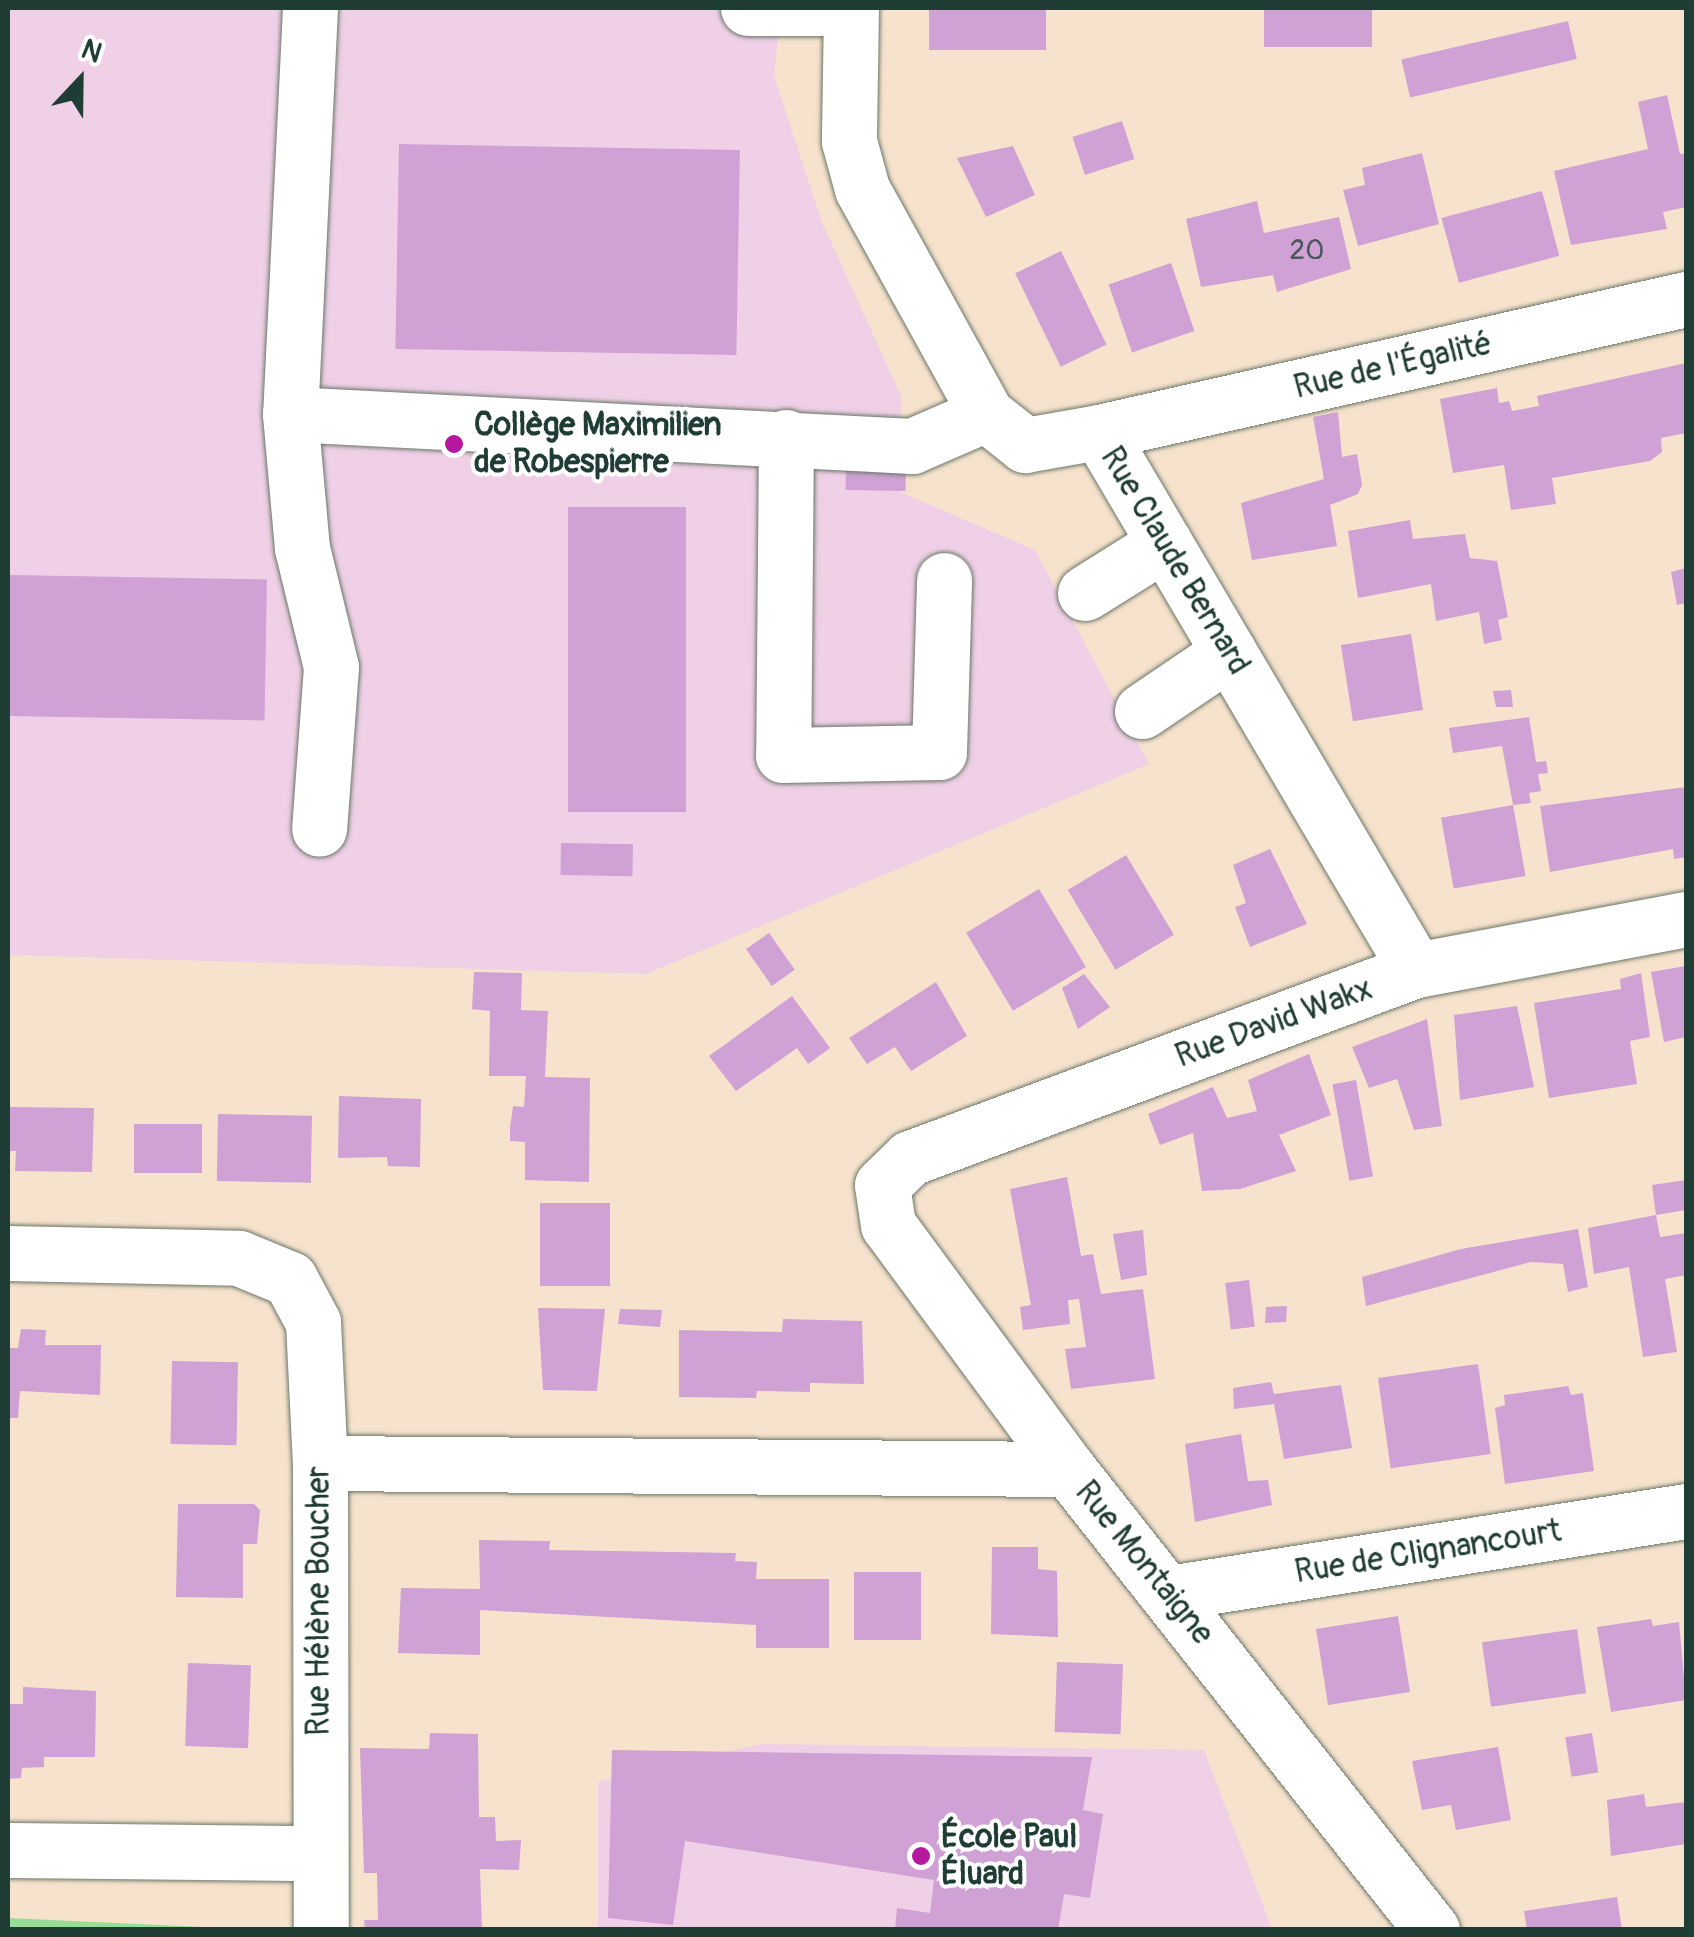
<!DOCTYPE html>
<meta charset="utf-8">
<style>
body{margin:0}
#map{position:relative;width:1694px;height:1937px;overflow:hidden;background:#f7e3cd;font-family:Pangolin,sans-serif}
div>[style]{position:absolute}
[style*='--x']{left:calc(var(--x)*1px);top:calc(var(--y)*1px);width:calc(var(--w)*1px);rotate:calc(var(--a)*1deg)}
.built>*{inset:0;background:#efd0e6}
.green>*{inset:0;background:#97dd96}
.building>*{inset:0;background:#cfa1d4;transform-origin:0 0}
.roads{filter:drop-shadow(0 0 2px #6b776a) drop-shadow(0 0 2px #6b776a)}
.minor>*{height:55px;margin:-27.5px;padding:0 27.5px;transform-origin:27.5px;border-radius:27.5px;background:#fff}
.dots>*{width:28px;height:28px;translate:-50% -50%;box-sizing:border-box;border:5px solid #fff;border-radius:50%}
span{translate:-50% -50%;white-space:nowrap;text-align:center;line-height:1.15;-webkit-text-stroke:8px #fff;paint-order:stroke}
.number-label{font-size:28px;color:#4b565c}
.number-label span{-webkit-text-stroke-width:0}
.street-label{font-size:32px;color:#1f3d34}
.poi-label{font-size:32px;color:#1f3d34;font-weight:700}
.left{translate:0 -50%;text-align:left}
.frame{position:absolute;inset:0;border:10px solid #1f3d34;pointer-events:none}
.north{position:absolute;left:30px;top:30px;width:100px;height:100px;-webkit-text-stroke:8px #fff;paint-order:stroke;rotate:22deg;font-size:28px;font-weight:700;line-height:40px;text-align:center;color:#1f3d34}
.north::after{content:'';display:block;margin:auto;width:35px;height:45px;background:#1f3d34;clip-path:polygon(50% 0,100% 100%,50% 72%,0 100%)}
</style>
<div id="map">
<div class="built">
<div style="clip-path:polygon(8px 8px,781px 8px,774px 76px,822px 222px,901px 396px,900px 492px,1035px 550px,1149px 764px,646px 974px,8px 955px)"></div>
<div style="clip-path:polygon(761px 1744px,1204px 1750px,1272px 1929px,598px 1930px,598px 1782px)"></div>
</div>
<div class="green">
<div style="clip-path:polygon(8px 1918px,248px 1929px,8px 1930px)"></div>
</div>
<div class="building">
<div style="left:929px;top:8px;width:117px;height:42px"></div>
<div style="left:1264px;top:8px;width:108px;height:39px"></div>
<div style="left:1568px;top:21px;width:39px;height:171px;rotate:77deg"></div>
<div style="clip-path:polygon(1667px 95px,1680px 154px,1686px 153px,1686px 207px,1663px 212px,1667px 229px,1571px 245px,1554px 171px,1648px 149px,1638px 102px)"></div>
<div style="left:1122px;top:121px;width:40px;height:52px;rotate:72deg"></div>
<div style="left:399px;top:144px;width:341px;height:205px;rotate:1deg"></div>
<div style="clip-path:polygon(1013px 146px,1035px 195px,986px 217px,957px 158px)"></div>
<div style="clip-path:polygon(1422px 153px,1439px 224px,1358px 246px,1343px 190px,1365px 185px,1362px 168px)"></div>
<div style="left:1542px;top:191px;width:67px;height:104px;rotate:75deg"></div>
<div style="clip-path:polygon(1257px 201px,1264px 233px,1339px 217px,1351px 269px,1277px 292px,1273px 275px,1201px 287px,1186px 219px)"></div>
<div style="left:1061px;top:251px;width:104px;height:51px;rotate:64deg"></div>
<div style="left:1171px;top:263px;width:72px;height:66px;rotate:71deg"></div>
<div style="clip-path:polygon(1686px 363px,1686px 433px,1661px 438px,1662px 452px,1650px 461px,1552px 478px,1556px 504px,1511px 510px,1504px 465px,1453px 473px,1440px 399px,1497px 388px,1499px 403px,1509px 401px,1512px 411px,1539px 406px,1537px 396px)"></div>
<div style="clip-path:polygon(1338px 412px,1342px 457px,1357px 454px,1362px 485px,1358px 494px,1330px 505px,1337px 546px,1252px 560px,1241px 503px,1324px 479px,1313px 417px)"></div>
<div style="left:846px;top:464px;width:60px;height:26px;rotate:1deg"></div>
<div style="left:568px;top:507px;width:118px;height:305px"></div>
<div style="clip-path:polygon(1410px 520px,1413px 539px,1465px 534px,1470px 558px,1497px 561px,1508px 617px,1498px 620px,1502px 640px,1484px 644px,1479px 612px,1436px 621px,1431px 584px,1358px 598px,1348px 531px)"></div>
<div style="clip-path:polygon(1686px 568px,1686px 603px,1677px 605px,1671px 572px)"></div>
<div style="left:8px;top:575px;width:259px;height:141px;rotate:1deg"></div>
<div style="left:1411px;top:634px;width:77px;height:71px;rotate:81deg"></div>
<div style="clip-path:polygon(1511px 690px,1513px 707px,1496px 707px,1493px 691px)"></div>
<div style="clip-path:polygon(1529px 717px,1536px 762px,1546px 761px,1548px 773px,1538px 774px,1541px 791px,1529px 793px,1531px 803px,1513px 805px,1502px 746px,1453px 753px,1449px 728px)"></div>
<div style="clip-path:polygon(1686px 787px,1686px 857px,1674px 859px,1673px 849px,1550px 872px,1540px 806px)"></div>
<div style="left:1513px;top:805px;width:72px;height:73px;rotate:80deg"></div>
<div style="left:561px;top:843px;width:72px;height:32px;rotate:1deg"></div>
<div style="clip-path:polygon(1270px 849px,1307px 924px,1250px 947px,1235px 907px,1246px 903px,1233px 865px)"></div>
<div style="left:1126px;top:855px;width:93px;height:68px;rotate:59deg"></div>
<div style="left:1039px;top:889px;width:91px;height:85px;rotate:59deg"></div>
<div style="left:769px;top:933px;width:45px;height:28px;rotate:55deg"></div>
<div style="clip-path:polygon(1686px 966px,1686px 1037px,1664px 1042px,1651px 972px)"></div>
<div style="clip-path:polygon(474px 972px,522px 973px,521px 1010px,548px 1011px,545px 1077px,590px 1078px,589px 1182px,525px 1180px,525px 1142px,510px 1141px,510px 1128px,513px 1106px,524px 1107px,526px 1076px,489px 1076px,490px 1011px,472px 1009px)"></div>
<div style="clip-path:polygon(1641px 973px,1650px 1037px,1630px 1041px,1637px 1084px,1549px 1098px,1534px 1003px,1621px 989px,1620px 979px)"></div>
<div style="clip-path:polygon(1084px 974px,1110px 1007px,1078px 1029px,1062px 988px)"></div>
<div style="clip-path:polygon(936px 982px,967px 1036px,911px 1071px,895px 1047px,867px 1064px,849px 1038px)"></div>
<div style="clip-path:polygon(792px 996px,830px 1048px,808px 1064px,797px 1048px,736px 1091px,709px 1056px)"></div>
<div style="clip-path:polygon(1517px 1006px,1534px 1087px,1460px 1100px,1454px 1015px)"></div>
<div style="clip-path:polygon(1427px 1019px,1442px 1126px,1414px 1130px,1397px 1079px,1369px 1088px,1352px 1047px)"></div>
<div style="clip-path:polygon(1309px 1054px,1331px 1115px,1279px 1135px,1296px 1171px,1240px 1189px,1202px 1191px,1193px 1133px,1160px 1145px,1148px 1114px,1213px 1087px,1227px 1118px,1257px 1111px,1248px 1080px)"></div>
<div style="left:1356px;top:1080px;width:98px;height:24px;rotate:80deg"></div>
<div style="clip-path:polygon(339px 1096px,421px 1099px,420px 1167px,388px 1166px,387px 1157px,338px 1158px)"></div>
<div style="clip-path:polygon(8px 1107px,94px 1108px,92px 1172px,15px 1171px,16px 1151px,8px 1151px)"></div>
<div style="left:218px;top:1114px;width:94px;height:67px;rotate:1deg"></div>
<div style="left:134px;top:1124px;width:68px;height:49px"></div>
<div style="clip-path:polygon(1067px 1177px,1081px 1256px,1093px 1254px,1101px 1294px,1143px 1289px,1155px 1379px,1071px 1389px,1065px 1349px,1086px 1347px,1079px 1299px,1068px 1300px,1070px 1324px,1023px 1330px,1020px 1307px,1031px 1305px,1010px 1189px)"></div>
<div style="clip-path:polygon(1686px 1180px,1686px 1210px,1656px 1215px,1652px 1185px)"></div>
<div style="left:540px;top:1203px;width:70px;height:83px"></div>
<div style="clip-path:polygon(1656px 1215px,1660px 1237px,1686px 1233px,1686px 1275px,1665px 1279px,1677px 1352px,1643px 1357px,1629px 1267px,1594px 1274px,1588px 1228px)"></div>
<div style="clip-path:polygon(1578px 1229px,1588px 1287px,1568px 1292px,1563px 1264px,1531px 1262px,1366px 1306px,1362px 1277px,1461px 1249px)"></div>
<div style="clip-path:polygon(1143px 1230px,1147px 1275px,1121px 1280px,1113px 1234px)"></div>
<div style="left:1249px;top:1280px;width:47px;height:24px;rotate:83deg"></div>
<div style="clip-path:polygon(1287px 1306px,1286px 1322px,1265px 1323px,1266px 1307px)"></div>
<div style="clip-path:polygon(538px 1308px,605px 1309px,597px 1391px,543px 1390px)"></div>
<div style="clip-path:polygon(620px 1309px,662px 1310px,660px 1327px,618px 1324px)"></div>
<div style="clip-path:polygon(783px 1319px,862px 1321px,864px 1384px,810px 1383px,810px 1392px,757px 1391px,756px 1398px,679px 1397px,679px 1330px,782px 1332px)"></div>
<div style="clip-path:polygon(21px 1329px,46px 1330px,45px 1345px,101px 1345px,100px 1395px,20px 1391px,18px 1418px,8px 1418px,8px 1348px,18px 1348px)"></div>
<div style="left:172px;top:1361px;width:66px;height:83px;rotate:1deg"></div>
<div style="left:1478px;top:1364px;width:91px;height:101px;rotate:82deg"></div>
<div style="clip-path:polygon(1271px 1382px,1274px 1394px,1341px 1385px,1352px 1448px,1284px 1459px,1274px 1404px,1234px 1409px,1233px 1388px)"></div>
<div style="clip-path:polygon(1568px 1386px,1571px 1395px,1583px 1393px,1594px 1471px,1505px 1484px,1495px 1408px,1505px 1405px,1504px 1395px)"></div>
<div style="clip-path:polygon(1241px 1434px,1248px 1481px,1268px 1480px,1272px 1505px,1195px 1522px,1185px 1444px)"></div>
<div style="clip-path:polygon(178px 1504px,254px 1504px,260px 1510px,257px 1544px,243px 1544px,243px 1598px,176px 1597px)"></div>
<div style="clip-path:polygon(479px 1540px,550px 1541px,549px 1550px,736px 1553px,735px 1561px,757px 1562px,756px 1579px,829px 1579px,829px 1648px,756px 1648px,756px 1625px,480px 1610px,480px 1655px,398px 1653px,401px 1588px,480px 1589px)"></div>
<div style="clip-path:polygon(992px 1547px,1038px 1547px,1038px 1569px,1057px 1571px,1058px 1637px,991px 1634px)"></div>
<div style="left:854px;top:1572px;width:67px;height:68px"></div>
<div style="left:1398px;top:1616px;width:77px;height:83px;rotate:81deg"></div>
<div style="clip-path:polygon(1651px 1619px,1653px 1626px,1679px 1622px,1686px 1700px,1611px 1712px,1597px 1627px)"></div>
<div style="left:1577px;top:1629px;width:65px;height:96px;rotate:82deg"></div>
<div style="left:1057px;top:1662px;width:66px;height:70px;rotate:2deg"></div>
<div style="left:188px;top:1663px;width:63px;height:83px;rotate:2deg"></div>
<div style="clip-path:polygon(23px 1687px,96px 1691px,95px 1757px,44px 1757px,44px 1767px,22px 1768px,21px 1778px,8px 1779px,8px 1704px,23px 1704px)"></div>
<div style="clip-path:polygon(430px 1733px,478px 1734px,479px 1817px,495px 1817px,496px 1841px,521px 1840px,519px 1870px,480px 1869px,482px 1930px,365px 1930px,364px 1920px,378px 1920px,377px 1873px,364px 1873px,360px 1748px,429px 1749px)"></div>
<div style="left:1592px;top:1733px;width:40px;height:27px;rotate:81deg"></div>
<div style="clip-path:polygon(1498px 1747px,1511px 1820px,1456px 1830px,1451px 1805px,1422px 1810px,1412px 1761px)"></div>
<div style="clip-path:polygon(612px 1750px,1092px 1757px,1083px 1810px,1103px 1814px,1090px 1898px,1064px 1894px,1058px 1930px,895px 1930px,897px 1908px,930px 1913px,934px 1880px,685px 1841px,673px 1925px,608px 1918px)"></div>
<div style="clip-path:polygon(1644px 1794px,1646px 1807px,1686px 1802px,1686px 1844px,1611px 1856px,1607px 1800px)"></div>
<div style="clip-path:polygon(1617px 1897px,1622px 1930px,1527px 1930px,1524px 1911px)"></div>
</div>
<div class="roads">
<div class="minor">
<div style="--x:310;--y:8;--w:406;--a:92.8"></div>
<div style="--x:290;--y:414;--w:135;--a:84.9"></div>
<div style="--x:302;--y:548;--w:122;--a:76.3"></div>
<div style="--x:331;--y:667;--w:162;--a:94.2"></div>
<div style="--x:748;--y:8;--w:72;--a:0"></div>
<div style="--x:851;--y:8;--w:133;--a:90.9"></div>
<div style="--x:849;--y:141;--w:50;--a:74.8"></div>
<div style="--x:862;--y:189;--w:257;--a:61.1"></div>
<div style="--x:986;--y:414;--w:50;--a:38.5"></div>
<div style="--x:1025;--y:445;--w:75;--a:-10"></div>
<div style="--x:1099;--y:432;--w:624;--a:59.49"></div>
<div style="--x:290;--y:414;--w:623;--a:2.95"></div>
<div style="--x:912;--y:446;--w:81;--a:-23.4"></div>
<div style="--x:1099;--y:432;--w:602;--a:-12.77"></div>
<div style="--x:786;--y:437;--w:318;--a:90.5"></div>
<div style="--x:783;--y:755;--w:156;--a:-1.1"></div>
<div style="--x:939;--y:752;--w:172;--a:-88.3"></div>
<div style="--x:1085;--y:593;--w:94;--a:-32"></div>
<div style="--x:1142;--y:711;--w:105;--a:-34.1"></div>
<div style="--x:8;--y:1253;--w:231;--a:1.2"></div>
<div style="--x:239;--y:1258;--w:55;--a:22.4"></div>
<div style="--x:290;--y:1279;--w:49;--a:61.9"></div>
<div style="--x:313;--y:1322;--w:141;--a:87.2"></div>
<div style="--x:320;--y:1463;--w:467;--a:89.9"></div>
<div style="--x:320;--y:1463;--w:748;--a:0.46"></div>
<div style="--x:1169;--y:1593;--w:523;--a:-9.01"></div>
<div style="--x:8;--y:1850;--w:309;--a:0.6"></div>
<div style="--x:1432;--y:1930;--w:587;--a:-128.29"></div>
<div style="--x:1068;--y:1469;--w:303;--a:-126.4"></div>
<div style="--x:888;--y:1225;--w:40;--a:-98.5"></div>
<div style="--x:882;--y:1185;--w:39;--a:-44"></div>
<div style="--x:910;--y:1158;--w:540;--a:-20.38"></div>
<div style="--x:1416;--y:970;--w:275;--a:-10.7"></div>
</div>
</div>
<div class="dots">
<div style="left:454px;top:444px;background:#b5179e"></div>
<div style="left:921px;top:1856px;background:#b5179e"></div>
</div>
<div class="number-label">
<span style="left:1307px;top:251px">20</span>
</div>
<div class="street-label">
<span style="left:1393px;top:366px;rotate:-13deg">Rue de l'Égalité</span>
<span style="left:1175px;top:561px;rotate:59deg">Rue Claude Bernard</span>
<span style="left:1274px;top:1023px;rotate:-20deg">Rue David Wakx</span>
<span style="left:1428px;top:1552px;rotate:-9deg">Rue de Clignancourt</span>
<span style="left:1144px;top:1563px;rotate:51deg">Rue Montaigne</span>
<span style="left:319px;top:1601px;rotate:-90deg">Rue Hélène Boucher</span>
</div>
<div class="poi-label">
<span class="left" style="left:474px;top:444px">Collège Maximilien<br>de Robespierre</span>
<span class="left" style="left:941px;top:1856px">École Paul<br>Éluard</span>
</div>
<div class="frame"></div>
<div class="north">N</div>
</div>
